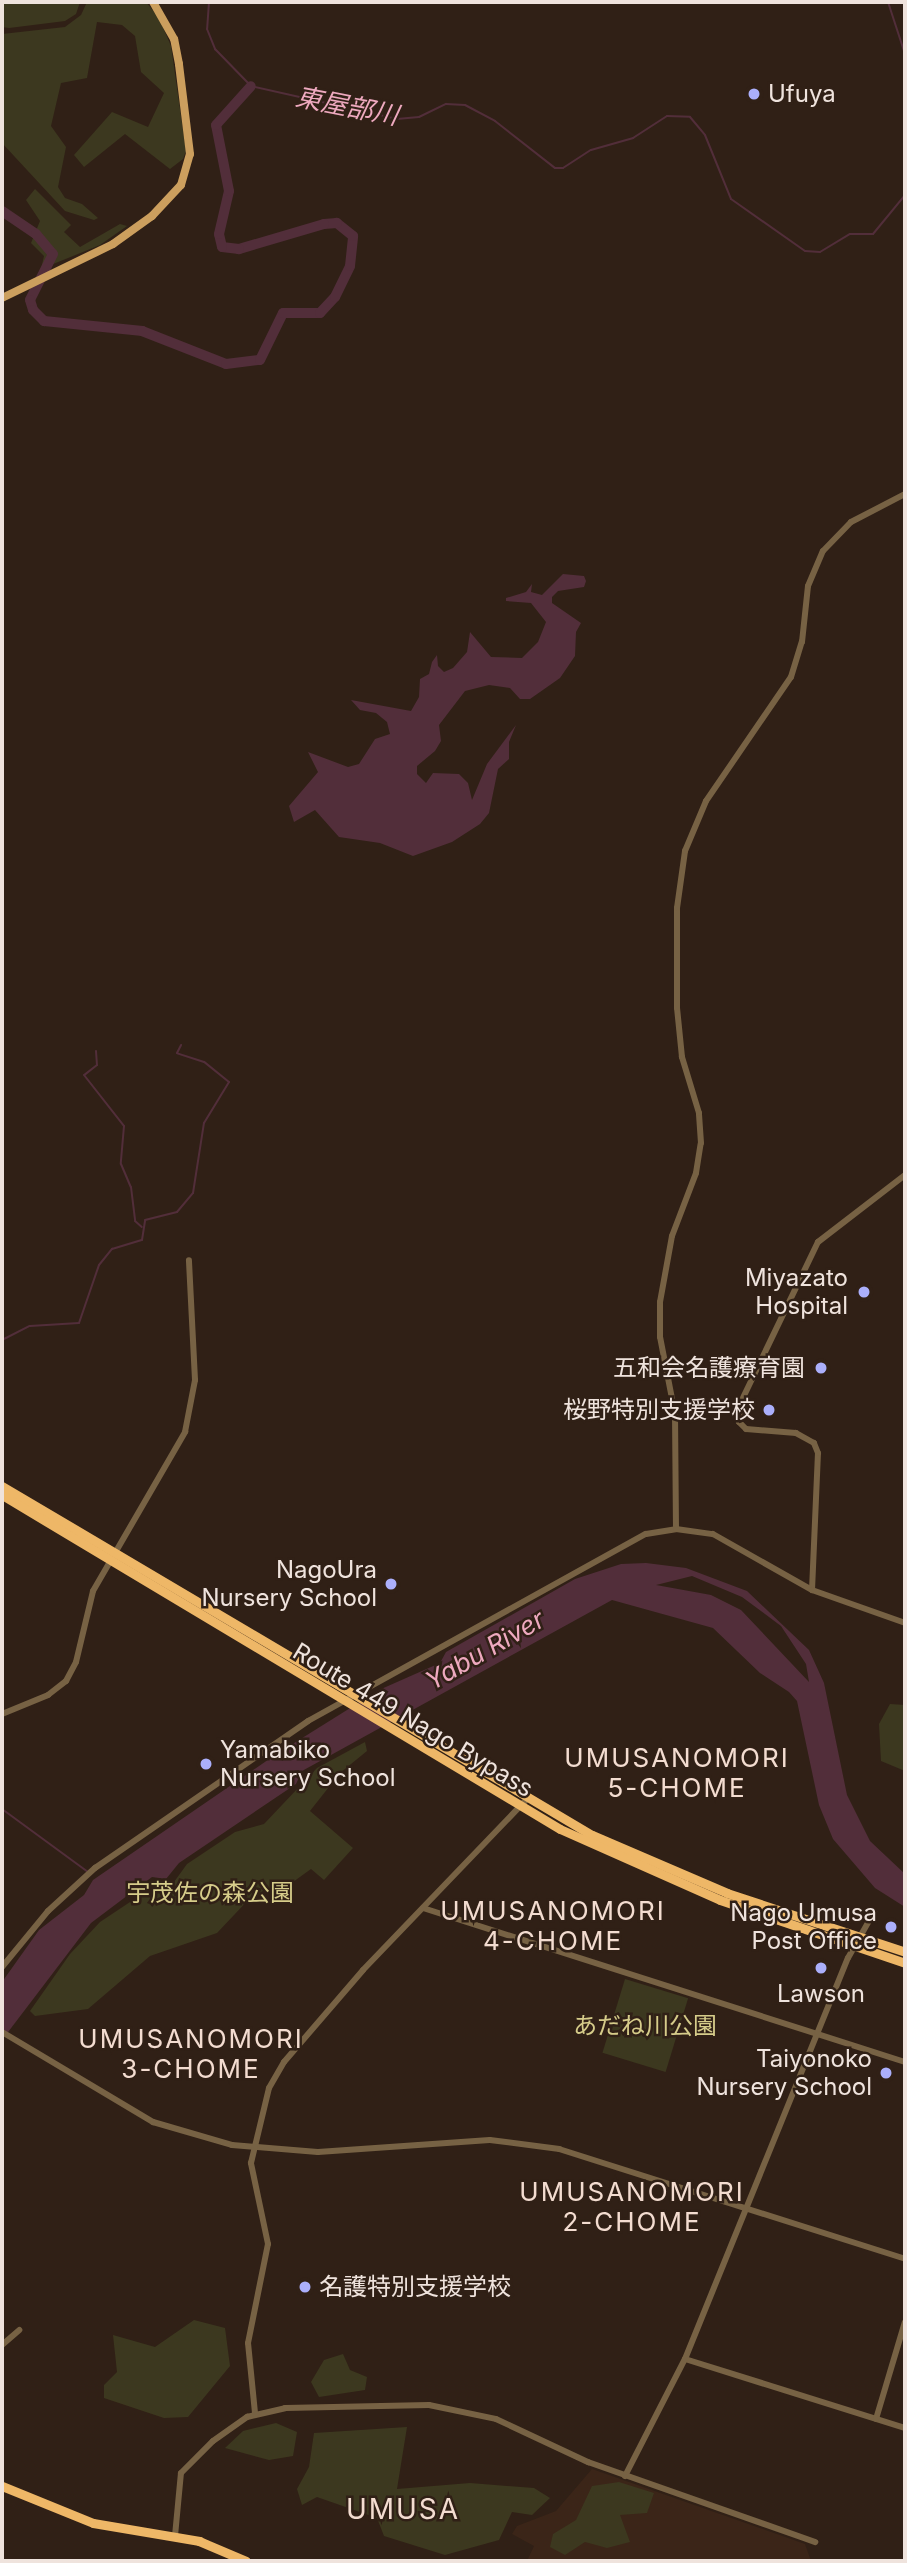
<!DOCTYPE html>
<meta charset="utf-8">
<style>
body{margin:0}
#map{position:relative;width:907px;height:2563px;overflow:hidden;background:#302016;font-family:Inter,"Noto Sans JP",sans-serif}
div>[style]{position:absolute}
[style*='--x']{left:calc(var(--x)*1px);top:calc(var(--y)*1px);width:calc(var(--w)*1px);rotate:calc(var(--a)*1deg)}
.built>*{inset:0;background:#3b2518}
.green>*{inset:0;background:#3c381f;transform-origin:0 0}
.water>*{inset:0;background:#522e3a}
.stream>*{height:2px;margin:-1px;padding:0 1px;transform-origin:1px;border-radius:1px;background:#522e3a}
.river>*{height:10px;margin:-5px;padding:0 5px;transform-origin:5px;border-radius:5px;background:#522e3a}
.minor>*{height:6px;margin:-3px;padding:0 3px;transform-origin:3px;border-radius:3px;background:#776244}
.major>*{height:8px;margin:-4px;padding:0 4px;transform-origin:4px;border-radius:4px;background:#cc9f5e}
.highway>*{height:9px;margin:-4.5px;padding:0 4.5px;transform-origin:4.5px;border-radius:4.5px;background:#eeb767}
.dots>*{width:19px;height:19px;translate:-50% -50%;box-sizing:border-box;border:4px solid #302016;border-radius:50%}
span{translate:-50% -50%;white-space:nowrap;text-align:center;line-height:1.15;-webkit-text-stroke:5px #302016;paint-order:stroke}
.poi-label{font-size:24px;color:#efe3dd}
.left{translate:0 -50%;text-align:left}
.right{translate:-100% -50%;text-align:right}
.street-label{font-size:24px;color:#efe3dd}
.park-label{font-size:24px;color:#d6cc8a}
.water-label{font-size:26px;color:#eea9bf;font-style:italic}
.neighbourhood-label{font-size:26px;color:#f3dcd0;letter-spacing:2px}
.quarter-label{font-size:28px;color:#f3dcd0;letter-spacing:2px}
.frame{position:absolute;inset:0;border:4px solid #efe3dd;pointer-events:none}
</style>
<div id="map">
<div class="built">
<div style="clip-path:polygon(592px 2469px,805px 2544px,811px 2561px,527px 2561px,534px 2546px,512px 2534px,517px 2526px,556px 2511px)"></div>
</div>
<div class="green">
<div style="clip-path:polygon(2px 2px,80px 2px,76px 14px,65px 21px,9px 28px,2px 27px)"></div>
<div style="clip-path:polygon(87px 2px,146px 2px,159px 18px,171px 46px,186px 151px,183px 159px,170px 169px,125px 134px,84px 167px,74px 155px,112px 112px,148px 127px,164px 93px,141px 72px,135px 36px,122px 25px,97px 22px,87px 78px,61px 83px,51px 126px,66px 147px,58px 187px,65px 198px,82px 204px,98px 218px,94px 220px,65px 211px,2px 143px,2px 34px,65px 27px,81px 15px)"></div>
<div style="clip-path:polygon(35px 189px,71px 225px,64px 232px,80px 247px,120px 224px,127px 226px,100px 245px,41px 269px,44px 256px,31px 243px,40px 221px,26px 200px)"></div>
<div style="clip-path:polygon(890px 1704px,905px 1705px,905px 1771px,881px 1761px,879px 1724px)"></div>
<div style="clip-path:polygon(365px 1742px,367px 1751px,340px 1773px,310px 1811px,353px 1848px,324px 1880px,311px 1869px,293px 1882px,285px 1896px,267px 1892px,252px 1896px,217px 1933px,150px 1956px,88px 2009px,35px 2016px,30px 2011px,70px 1954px,100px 1922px,136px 1898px,174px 1882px,187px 1864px,235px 1832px,264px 1824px,317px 1768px)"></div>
<div style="left:625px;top:1979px;width:66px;height:77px;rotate:17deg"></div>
<div style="clip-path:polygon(194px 2320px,225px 2328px,230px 2366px,188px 2417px,164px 2418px,104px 2398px,104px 2385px,117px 2372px,113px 2335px,155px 2347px)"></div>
<div style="clip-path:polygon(343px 2354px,350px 2370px,367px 2377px,365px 2390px,319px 2397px,311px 2382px,324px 2360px)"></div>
<div style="clip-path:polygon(276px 2423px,297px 2432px,293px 2456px,269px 2460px,225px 2448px,243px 2431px)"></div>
<div style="clip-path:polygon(407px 2427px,397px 2489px,470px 2483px,534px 2488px,550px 2498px,532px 2515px,512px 2512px,499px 2540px,445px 2555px,384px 2536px,377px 2518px,317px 2497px,302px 2505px,297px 2489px,309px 2467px,314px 2433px)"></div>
<div style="clip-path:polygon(619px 2482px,654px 2493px,647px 2513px,620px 2515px,630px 2542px,607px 2548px,585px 2542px,565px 2555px,550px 2547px,553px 2534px,576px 2520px,592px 2486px)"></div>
</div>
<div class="water">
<div style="clip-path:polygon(563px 574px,584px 576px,586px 581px,584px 587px,558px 591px,552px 597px,552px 603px,581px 623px,576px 632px,575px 656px,560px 678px,530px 699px,520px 699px,510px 688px,489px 685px,465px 691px,439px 725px,441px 741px,435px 751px,417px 766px,417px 774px,426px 783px,433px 773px,459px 774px,468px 783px,472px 800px,487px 764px,516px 725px,509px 742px,509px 759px,498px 769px,489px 813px,480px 824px,452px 842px,413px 856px,380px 843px,339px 837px,315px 810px,294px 822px,289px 806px,318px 772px,308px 752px,348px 767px,359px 764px,375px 739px,390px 734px,387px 722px,376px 713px,360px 710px,351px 700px,411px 711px,419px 697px,420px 679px,429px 674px,432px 662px,437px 655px,438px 666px,444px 672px,453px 668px,467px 652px,470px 632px,491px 657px,522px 658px,538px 642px,546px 622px,531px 603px,506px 601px,506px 598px,526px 592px,532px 584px,531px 592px,542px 595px)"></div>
<div style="clip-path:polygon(evenodd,646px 1563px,686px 1568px,747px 1591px,809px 1650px,824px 1683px,847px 1795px,870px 1841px,905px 1874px,905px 1907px,875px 1888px,833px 1839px,819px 1805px,797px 1701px,789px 1692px,760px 1673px,713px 1628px,612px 1600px,302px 1771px,296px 1784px,179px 1863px,166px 1879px,152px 1877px,91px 1923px,2px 2040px,2px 1982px,39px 1930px,84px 1895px,93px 1880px,275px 1755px,379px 1690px,440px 1663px,446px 1652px,575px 1579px,621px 1564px,646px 1563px,692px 1576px,742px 1597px,781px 1626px,806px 1664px,809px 1682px,741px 1610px,711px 1595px,656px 1585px,692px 1576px)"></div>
</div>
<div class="stream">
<div style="--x:209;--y:2;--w:27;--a:94"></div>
<div style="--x:207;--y:29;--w:22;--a:68"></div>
<div style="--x:215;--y:49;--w:52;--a:45.8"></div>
<div style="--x:251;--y:86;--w:150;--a:12.7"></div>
<div style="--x:397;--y:119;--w:22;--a:-5"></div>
<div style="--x:419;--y:117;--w:30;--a:-26"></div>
<div style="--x:446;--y:104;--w:19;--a:3"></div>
<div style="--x:465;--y:105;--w:34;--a:28"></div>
<div style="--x:495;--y:121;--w:76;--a:38.1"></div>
<div style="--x:555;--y:168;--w:8;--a:0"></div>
<div style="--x:563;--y:168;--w:33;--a:-33"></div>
<div style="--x:591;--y:150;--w:44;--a:-15.9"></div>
<div style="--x:633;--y:138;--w:40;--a:-32.9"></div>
<div style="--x:667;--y:116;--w:23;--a:2"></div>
<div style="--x:690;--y:117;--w:23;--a:50"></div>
<div style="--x:705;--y:135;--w:69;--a:67.9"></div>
<div style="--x:731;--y:199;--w:90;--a:35.1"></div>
<div style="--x:805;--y:251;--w:15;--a:4"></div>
<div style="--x:820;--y:252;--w:35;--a:-31"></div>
<div style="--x:850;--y:234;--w:23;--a:0"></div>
<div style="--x:873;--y:234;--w:50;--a:-50.6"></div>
<div style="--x:888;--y:2;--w:55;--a:71.9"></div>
<div style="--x:96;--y:1051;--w:14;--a:86"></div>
<div style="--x:97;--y:1065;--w:16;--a:142"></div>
<div style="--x:84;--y:1075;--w:65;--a:51.9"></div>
<div style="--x:124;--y:1126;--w:38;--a:95"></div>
<div style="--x:121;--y:1164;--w:25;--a:67"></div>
<div style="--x:131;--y:1187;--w:34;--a:83"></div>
<div style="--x:135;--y:1221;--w:9;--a:41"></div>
<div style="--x:2;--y:1340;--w:31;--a:-27"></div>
<div style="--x:30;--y:1326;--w:49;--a:-3.5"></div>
<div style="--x:79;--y:1323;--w:61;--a:-71"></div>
<div style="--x:99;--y:1265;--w:21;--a:-51"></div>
<div style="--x:112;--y:1249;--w:31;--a:-17"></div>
<div style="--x:142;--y:1240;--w:20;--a:-81"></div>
<div style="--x:145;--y:1220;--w:33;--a:-14"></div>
<div style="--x:177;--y:1212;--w:25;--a:-50"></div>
<div style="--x:193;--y:1193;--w:71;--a:-81.1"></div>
<div style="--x:204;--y:1123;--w:48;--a:-58.6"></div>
<div style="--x:229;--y:1082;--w:32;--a:-141"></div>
<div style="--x:204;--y:1062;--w:28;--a:-162"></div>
<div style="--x:177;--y:1053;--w:9;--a:-63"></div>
<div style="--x:2;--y:1809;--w:107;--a:36.2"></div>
</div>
<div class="river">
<div style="--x:2;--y:211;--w:41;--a:34.1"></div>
<div style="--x:36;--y:234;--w:26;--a:50"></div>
<div style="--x:53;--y:254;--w:51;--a:116.6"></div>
<div style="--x:30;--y:300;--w:10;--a:73"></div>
<div style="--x:33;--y:310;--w:16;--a:45"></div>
<div style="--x:44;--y:321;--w:99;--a:5.8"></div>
<div style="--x:142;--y:331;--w:90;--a:21.4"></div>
<div style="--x:226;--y:364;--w:34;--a:-7"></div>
<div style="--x:260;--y:360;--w:52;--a:-63.9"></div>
<div style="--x:283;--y:313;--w:37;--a:0"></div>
<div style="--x:320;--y:313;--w:22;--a:-47"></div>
<div style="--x:335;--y:297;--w:34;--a:-64"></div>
<div style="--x:350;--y:266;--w:30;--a:-84"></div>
<div style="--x:353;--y:236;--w:21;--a:-141"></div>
<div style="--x:337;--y:223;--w:13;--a:176"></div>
<div style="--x:324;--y:224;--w:89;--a:163.6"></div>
<div style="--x:239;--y:249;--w:17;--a:-173"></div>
<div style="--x:222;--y:247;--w:13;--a:-103"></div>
<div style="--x:219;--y:234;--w:44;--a:-76.9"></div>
<div style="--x:229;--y:191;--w:67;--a:-101.1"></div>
<div style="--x:216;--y:125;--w:52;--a:-48.1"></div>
</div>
<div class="minor">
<div style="--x:676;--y:1529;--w:115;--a:-90.5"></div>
<div style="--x:675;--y:1414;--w:78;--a:-101"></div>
<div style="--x:660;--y:1337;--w:35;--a:-90"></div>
<div style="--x:660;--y:1302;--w:67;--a:-79.7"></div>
<div style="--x:672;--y:1236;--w:67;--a:-69.1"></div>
<div style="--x:696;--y:1173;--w:30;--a:-81"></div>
<div style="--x:701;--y:1143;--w:30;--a:-94"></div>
<div style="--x:699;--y:1113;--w:59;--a:-106.9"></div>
<div style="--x:682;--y:1057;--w:49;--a:-95.8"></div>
<div style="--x:677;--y:1008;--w:100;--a:-90"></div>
<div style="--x:677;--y:908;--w:58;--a:-82"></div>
<div style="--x:685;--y:851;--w:54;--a:-67.2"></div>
<div style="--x:706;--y:801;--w:150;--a:-55.6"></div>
<div style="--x:791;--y:677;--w:37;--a:-73"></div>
<div style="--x:802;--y:642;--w:56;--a:-83.9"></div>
<div style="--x:808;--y:586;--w:38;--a:-67"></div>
<div style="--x:823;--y:551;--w:40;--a:-46"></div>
<div style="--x:851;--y:522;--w:61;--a:-27.4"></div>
<div style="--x:812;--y:1590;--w:137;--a:-87.5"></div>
<div style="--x:818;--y:1453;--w:11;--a:-112"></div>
<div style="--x:814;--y:1443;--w:21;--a:-151"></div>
<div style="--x:796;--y:1433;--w:50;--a:-175.4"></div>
<div style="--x:746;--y:1429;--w:10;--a:-135"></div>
<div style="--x:739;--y:1422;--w:18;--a:-87"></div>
<div style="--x:740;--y:1404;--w:180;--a:-64.3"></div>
<div style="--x:818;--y:1242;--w:110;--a:-37.6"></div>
<div style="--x:2;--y:1714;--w:50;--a:-22.4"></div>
<div style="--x:48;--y:1695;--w:23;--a:-38"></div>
<div style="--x:66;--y:1681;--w:21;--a:-62"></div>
<div style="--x:76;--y:1662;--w:73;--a:-76.5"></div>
<div style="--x:93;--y:1591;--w:184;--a:-59.9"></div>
<div style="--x:185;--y:1432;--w:53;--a:-79.1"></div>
<div style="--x:195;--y:1380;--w:120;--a:-92.9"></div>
<div style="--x:423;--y:1908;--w:506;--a:17.72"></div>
<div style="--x:2;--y:1967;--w:72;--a:-50.6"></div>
<div style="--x:48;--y:1911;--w:64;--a:-42.5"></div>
<div style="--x:95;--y:1868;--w:259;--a:-34.6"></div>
<div style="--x:308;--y:1721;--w:386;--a:-29"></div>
<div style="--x:646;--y:1534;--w:30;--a:-9"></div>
<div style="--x:676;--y:1529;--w:37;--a:8"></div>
<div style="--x:713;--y:1534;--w:114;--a:29.5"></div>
<div style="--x:812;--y:1590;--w:99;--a:19.5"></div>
<div style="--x:2;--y:2032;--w:176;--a:30.8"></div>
<div style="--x:153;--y:2122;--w:82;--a:16.2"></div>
<div style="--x:232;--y:2145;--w:86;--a:4.7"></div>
<div style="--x:318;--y:2152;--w:172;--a:-4"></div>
<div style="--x:490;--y:2140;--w:70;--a:7.4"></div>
<div style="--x:559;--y:2149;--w:363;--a:17.6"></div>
<div style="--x:2;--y:2345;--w:23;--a:-41"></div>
<div style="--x:685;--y:2359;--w:231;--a:17.4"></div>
<div style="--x:255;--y:2413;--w:70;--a:-95.7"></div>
<div style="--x:248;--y:2343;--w:101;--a:-78.6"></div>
<div style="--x:268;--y:2244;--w:83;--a:-101.9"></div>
<div style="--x:251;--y:2163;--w:77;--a:-76.5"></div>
<div style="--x:269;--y:2088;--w:30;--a:-60"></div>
<div style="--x:284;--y:2062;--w:121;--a:-49.3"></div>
<div style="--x:363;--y:1970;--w:236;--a:-46.2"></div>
<div style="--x:876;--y:2419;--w:101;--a:-73.4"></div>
<div style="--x:625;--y:2476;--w:131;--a:-62.9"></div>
<div style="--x:685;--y:2359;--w:433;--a:-67.9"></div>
<div style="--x:848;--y:1958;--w:53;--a:-60.5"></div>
<div style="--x:175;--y:2536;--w:63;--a:-84.6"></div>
<div style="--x:181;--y:2473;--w:45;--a:-45"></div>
<div style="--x:213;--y:2441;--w:42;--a:-35.2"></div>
<div style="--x:247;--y:2417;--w:39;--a:-13"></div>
<div style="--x:285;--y:2408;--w:144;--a:-1.2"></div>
<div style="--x:429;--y:2405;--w:68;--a:11.8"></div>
<div style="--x:496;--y:2419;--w:102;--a:25.1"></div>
<div style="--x:588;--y:2462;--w:241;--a:19.4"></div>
</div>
<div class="major">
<div style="--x:2;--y:298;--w:123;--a:-25.9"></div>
<div style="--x:113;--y:244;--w:48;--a:-35.7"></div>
<div style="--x:152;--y:216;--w:42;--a:-46.9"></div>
<div style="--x:181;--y:185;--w:32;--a:-74"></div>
<div style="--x:190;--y:154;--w:91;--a:-97"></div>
<div style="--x:179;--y:64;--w:25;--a:-101"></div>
<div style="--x:174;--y:39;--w:43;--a:-119.6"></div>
</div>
<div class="highway">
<div style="--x:2;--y:1486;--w:685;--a:30.61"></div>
<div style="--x:592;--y:1835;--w:147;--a:23.2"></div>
<div style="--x:727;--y:1893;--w:188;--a:18.3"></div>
<div style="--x:2;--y:1495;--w:650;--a:30.9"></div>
<div style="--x:560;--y:1829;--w:175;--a:23.9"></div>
<div style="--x:720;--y:1900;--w:195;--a:18.8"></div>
<div style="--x:2;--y:2486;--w:98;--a:22.1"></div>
<div style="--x:93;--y:2523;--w:108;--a:9.6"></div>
<div style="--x:199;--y:2541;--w:51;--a:23.1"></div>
</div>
<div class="dots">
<div style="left:754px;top:94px;background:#abaffb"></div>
<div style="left:864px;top:1292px;background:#abaffb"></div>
<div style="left:821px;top:1368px;background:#abaffb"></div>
<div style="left:769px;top:1410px;background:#abaffb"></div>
<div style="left:391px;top:1584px;background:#abaffb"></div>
<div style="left:206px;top:1764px;background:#abaffb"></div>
<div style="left:891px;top:1927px;background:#abaffb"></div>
<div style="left:821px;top:1968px;background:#abaffb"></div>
<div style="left:886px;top:2073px;background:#abaffb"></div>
<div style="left:305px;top:2287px;background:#abaffb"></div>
</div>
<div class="poi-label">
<span class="left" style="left:768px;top:94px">Ufuya</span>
<span class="right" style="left:848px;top:1292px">Miyazato<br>Hospital</span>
<span class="right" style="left:805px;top:1368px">五和会名護療育園</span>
<span class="right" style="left:755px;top:1410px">桜野特別支援学校</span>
<span class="right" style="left:377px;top:1584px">NagoUra<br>Nursery School</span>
<span class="left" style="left:220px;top:1764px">Yamabiko<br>Nursery School</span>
<span class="right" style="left:877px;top:1927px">Nago Umusa<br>Post Office</span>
<span style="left:821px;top:1994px">Lawson</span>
<span class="right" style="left:872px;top:2073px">Taiyonoko<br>Nursery School</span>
<span class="left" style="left:319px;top:2287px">名護特別支援学校</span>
</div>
<div class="street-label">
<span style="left:413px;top:1720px;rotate:31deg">Route 449 Nago Bypass</span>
</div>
<div class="park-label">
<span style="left:210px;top:1893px">宇茂佐の森公園</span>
<span style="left:645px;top:2026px">あだね川公園</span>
</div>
<div class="water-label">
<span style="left:347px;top:106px;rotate:11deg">東屋部川</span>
<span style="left:485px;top:1650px;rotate:-30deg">Yabu River</span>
</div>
<div class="neighbourhood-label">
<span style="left:677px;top:1773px">UMUSANOMORI<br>5-CHOME</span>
<span style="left:553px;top:1926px">UMUSANOMORI<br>4-CHOME</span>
<span style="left:191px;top:2054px">UMUSANOMORI<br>3-CHOME</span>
<span style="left:632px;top:2207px">UMUSANOMORI<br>2-CHOME</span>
</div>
<div class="quarter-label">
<span style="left:403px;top:2509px">UMUSA</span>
</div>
<div class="frame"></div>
</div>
